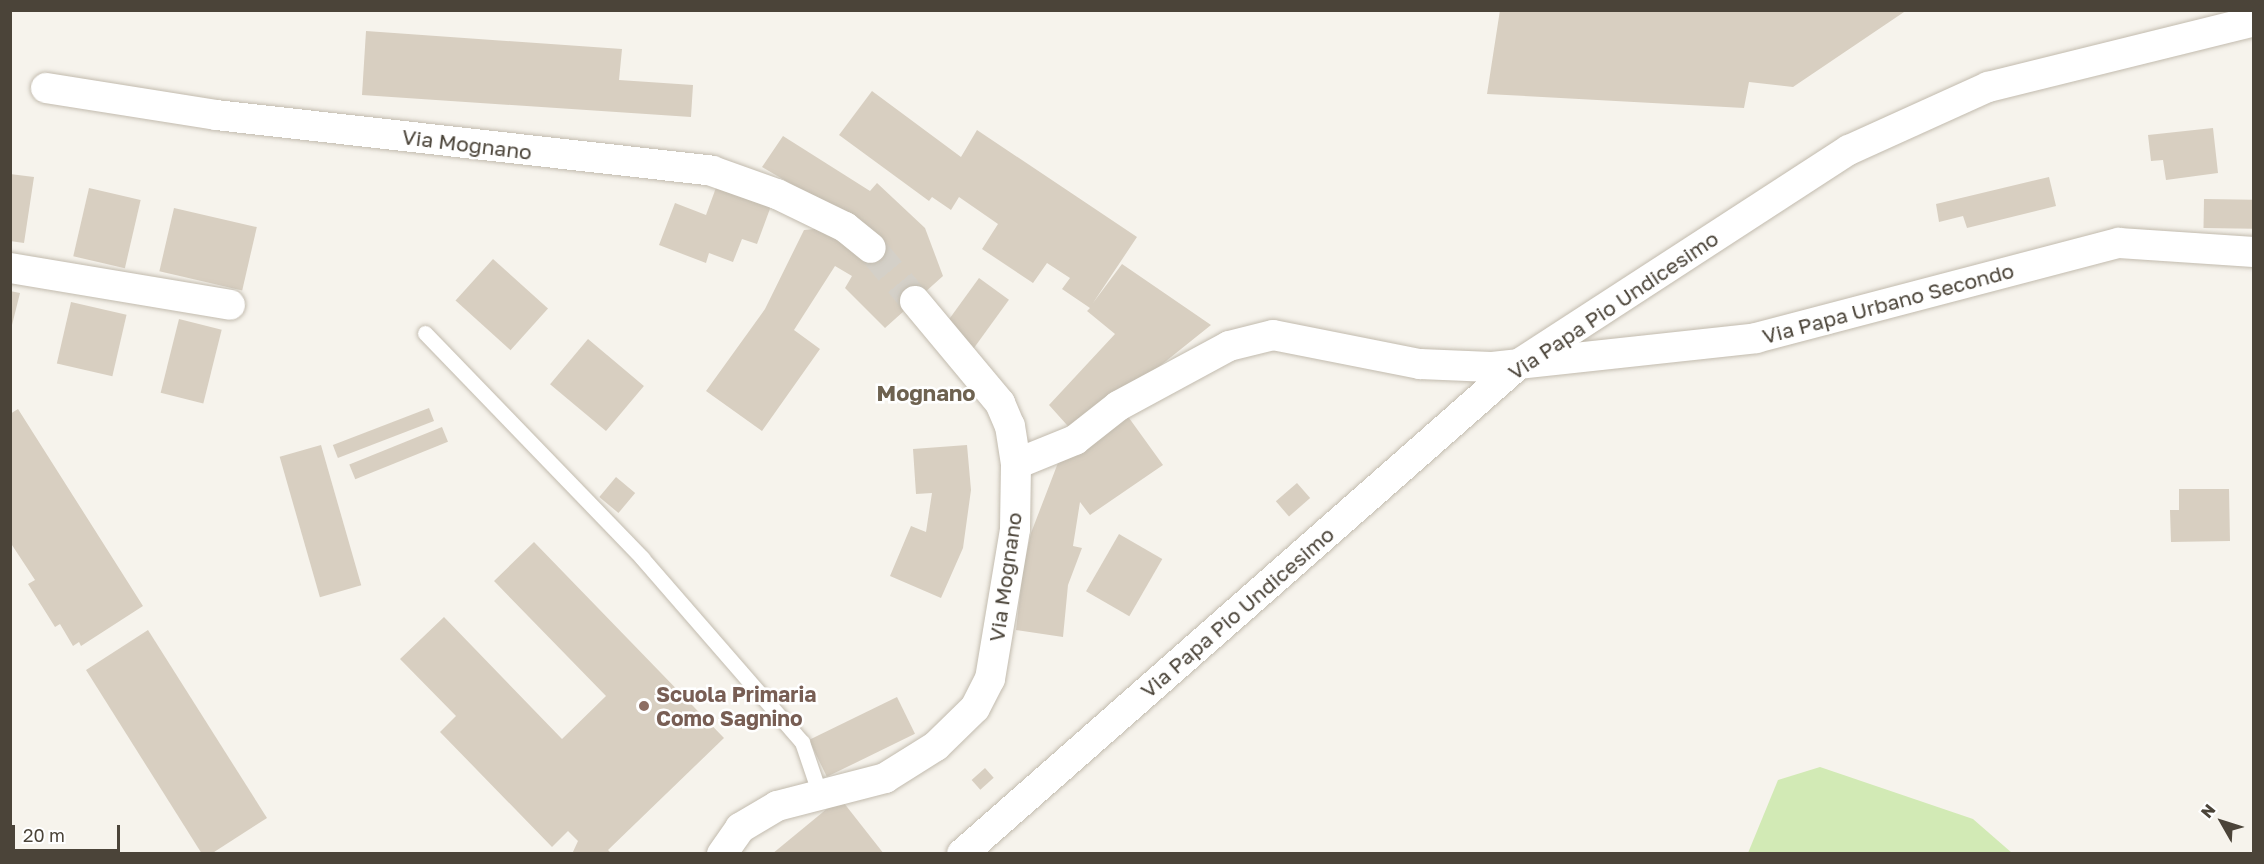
<!DOCTYPE html>
<style>
body{margin:0}
#map{position:relative;width:2264px;height:864px;overflow:hidden;background:#f6f3ec;font-family:"Golos Text",sans-serif}
div>[style]{position:absolute}
[style*='--x']{left:calc(var(--x)*1px);top:calc(var(--y)*1px);width:calc(var(--w)*1px);rotate:calc(var(--a)*1deg)}
.green>*{inset:0;background:#d2eab5}
.building>*{inset:0;background:#d8cfc1;transform-origin:0 0}
.minor-tunnel>*{height:30px;margin-top:-15px;transform-origin:0;background:repeating-linear-gradient(90deg,#d4d0c8 0 30px,transparent 0 45px)}
.roads{filter:drop-shadow(0 0 2px #c2bbae) drop-shadow(0 0 2px #c2bbae)}
.service>*{height:15px;margin:-7.5px;padding:0 7.5px;transform-origin:7.5px;border-radius:7.5px;background:#fff}
.minor>*{height:30px;margin:-15px;padding:0 15px;transform-origin:15px;border-radius:15px;background:#fff}
.dots>*{width:16px;height:16px;translate:-50% -50%;box-sizing:border-box;border:3px solid #fff;border-radius:50%}
span{translate:-50% -50%;white-space:nowrap;text-align:center;line-height:1.15;-webkit-text-stroke:5px #fff;paint-order:stroke}
.street-label{font-size:21px;color:#4b4439}
.education-label{font-size:21px;color:#785e54;font-weight:700}
.left{translate:0 -50%;text-align:left}
.neighbourhood-label{font-size:22px;color:#6e6250;font-weight:700}
.frame{position:absolute;inset:0;border:12px solid #4b4439;pointer-events:none}
.north{position:absolute;left:2192px;top:792px;width:60px;height:60px;-webkit-text-stroke:4px #fff;paint-order:stroke;rotate:309deg;font-size:16px;font-weight:700;line-height:24px;text-align:center;color:#4b4439}
.north::after{content:'';display:block;margin:auto;width:21px;height:27px;background:#4b4439;clip-path:polygon(50% 0,100% 100%,50% 72%,0 100%)}
.scale{position:absolute;left:12px;top:825px;width:108px;height:27px;box-sizing:border-box;border:3px solid #4b4439;border-top:0;padding-left:8px;font-size:18px;line-height:21px;white-space:nowrap;color:#4b4439;-webkit-text-stroke:4px #fff;paint-order:stroke}
</style>
<div id="map">
<div class="green">
<div style="clip-path:polygon(1820px 767px,1973px 819px,2012px 853px,1748px 853px,1778px 780px)"></div>
</div>
<div class="building">
<div style="clip-path:polygon(1500px 10px,1907px 10px,1793px 87px,1749px 82px,1744px 108px,1487px 94px)"></div>
<div style="clip-path:polygon(366px 31px,622px 49px,619px 80px,693px 85px,691px 117px,362px 95px)"></div>
<div style="clip-path:polygon(872px 91px,961px 157px,977px 130px,1137px 237px,1093px 303px,1122px 264px,1211px 325px,1075px 434px,1049px 405px,1115px 334px,1087px 311px,1090px 308px,1062px 289px,1070px 278px,1047px 263px,1033px 283px,982px 249px,998px 224px,959px 197px,951px 210px,932px 197px,929px 201px,839px 135px)"></div>
<div style="clip-path:polygon(2213px 128px,2218px 173px,2166px 180px,2163px 160px,2151px 161px,2148px 135px)"></div>
<div style="clip-path:polygon(783px 136px,870px 191px,877px 183px,925px 228px,943px 276px,885px 328px,845px 288px,852px 276px,835px 266px,794px 330px,820px 349px,762px 431px,706px 391px,765px 309px,804px 230px,837px 227px,846px 216px,762px 167px)"></div>
<div style="clip-path:polygon(10px 174px,34px 177px,24px 243px,10px 241px)"></div>
<div style="clip-path:polygon(2049px 177px,2056px 206px,1967px 228px,1963px 216px,1939px 222px,1936px 204px)"></div>
<div style="clip-path:polygon(717px 185px,771px 206px,757px 244px,742px 239px,733px 262px,709px 253px,706px 263px,659px 245px,675px 203px,706px 215px)"></div>
<div style="left:89px;top:188px;width:53px;height:70px;rotate:13deg"></div>
<div style="left:2204px;top:199px;width:49px;height:29px;rotate:1deg"></div>
<div style="left:174px;top:208px;width:85px;height:65px;rotate:13deg"></div>
<div style="left:493px;top:259px;width:74px;height:56px;rotate:42deg"></div>
<div style="left:979px;top:278px;width:37px;height:62px;rotate:36deg"></div>
<div style="clip-path:polygon(10px 291px,20px 293px,11px 329px,10px 329px)"></div>
<div style="left:71px;top:302px;width:57px;height:63px;rotate:13deg"></div>
<div style="left:179px;top:319px;width:44px;height:76px;rotate:14deg"></div>
<div style="left:588px;top:339px;width:73px;height:59px;rotate:40deg"></div>
<div style="left:429px;top:408px;width:14px;height:103px;rotate:69deg"></div>
<div style="clip-path:polygon(18px 409px,143px 606px,81px 646px,79px 642px,73px 646px,60px 624px,55px 627px,28px 584px,35px 580px,10px 542px,10px 414px)"></div>
<div style="clip-path:polygon(1124px 411px,1163px 465px,1090px 515px,1080px 502px,1073px 546px,1082px 548px,1068px 585px,1063px 637px,1016px 630px,1023px 569px,1031px 533px,1061px 455px)"></div>
<div style="left:442px;top:427px;width:16px;height:100px;rotate:68deg"></div>
<div style="left:321px;top:445px;width:146px;height:43px;rotate:74deg"></div>
<div style="clip-path:polygon(967px 445px,971px 490px,963px 548px,941px 598px,890px 576px,911px 526px,926px 532px,932px 493px,916px 494px,913px 449px)"></div>
<div style="left:616px;top:477px;width:25px;height:26px;rotate:40deg"></div>
<div style="left:1297px;top:483px;width:20px;height:28px;rotate:49deg"></div>
<div style="clip-path:polygon(2179px 489px,2229px 489px,2230px 541px,2171px 542px,2170px 510px,2179px 510px)"></div>
<div style="left:1119px;top:534px;width:50px;height:66px;rotate:30deg"></div>
<div style="clip-path:polygon(534px 542px,724px 738px,608px 850px,612px 854px,572px 854px,578px 841px,568px 831px,552px 847px,440px 732px,456px 716px,400px 659px,444px 617px,562px 739px,606px 696px,494px 581px)"></div>
<div style="clip-path:polygon(148px 630px,267px 818px,211px 854px,202px 854px,86px 670px)"></div>
<div style="left:897px;top:697px;width:41px;height:98px;rotate:64deg"></div>
<div style="left:985px;top:768px;width:13px;height:18px;rotate:48deg"></div>
<div style="clip-path:polygon(840px 798px,884px 854px,772px 854px)"></div>
</div>
<div class="minor-tunnel">
<div style="--x:871;--y:248;--w:69;--a:50.3"></div>
</div>
<div class="roads">
<div class="service">
<div style="--x:425;--y:333;--w:313;--a:46"></div>
<div style="--x:642;--y:558;--w:244;--a:49"></div>
<div style="--x:802;--y:742;--w:53;--a:71.2"></div>
</div>
<div class="minor">
<div style="--x:46;--y:88;--w:172;--a:9"></div>
<div style="--x:216;--y:115;--w:499;--a:6.4"></div>
<div style="--x:712;--y:171;--w:69;--a:19.5"></div>
<div style="--x:777;--y:194;--w:76;--a:25.9"></div>
<div style="--x:845;--y:227;--w:33;--a:39"></div>
<div style="--x:10;--y:268;--w:223;--a:9.5"></div>
<div style="--x:915;--y:301;--w:133;--a:50.2"></div>
<div style="--x:1000;--y:403;--w:25;--a:67"></div>
<div style="--x:1010;--y:426;--w:38;--a:81"></div>
<div style="--x:722;--y:854;--w:32;--a:-55"></div>
<div style="--x:740;--y:828;--w:43;--a:-30.7"></div>
<div style="--x:777;--y:806;--w:112;--a:-14.5"></div>
<div style="--x:885;--y:778;--w:60;--a:-32.1"></div>
<div style="--x:936;--y:746;--w:54;--a:-44.3"></div>
<div style="--x:975;--y:708;--w:33;--a:-63"></div>
<div style="--x:990;--y:679;--w:152;--a:-80.5"></div>
<div style="--x:1015;--y:529;--w:65;--a:-89.1"></div>
<div style="--x:1016;--y:464;--w:64;--a:-22.1"></div>
<div style="--x:1075;--y:440;--w:55;--a:-38.3"></div>
<div style="--x:1118;--y:406;--w:126;--a:-28.4"></div>
<div style="--x:1229;--y:346;--w:45;--a:-14"></div>
<div style="--x:1273;--y:335;--w:150;--a:11.2"></div>
<div style="--x:1420;--y:364;--w:71;--a:2.4"></div>
<div style="--x:1491;--y:367;--w:267;--a:-6.2"></div>
<div style="--x:1756;--y:338;--w:375;--a:-14.7"></div>
<div style="--x:2119;--y:243;--w:135;--a:3.8"></div>
<div style="--x:962;--y:854;--w:742;--a:-41.34"></div>
<div style="--x:1519;--y:364;--w:393;--a:-33"></div>
<div style="--x:1849;--y:150;--w:153;--a:-24.4"></div>
<div style="--x:1988;--y:87;--w:274;--a:-13.9"></div>
</div>
</div>
<div class="dots">
<div style="left:644px;top:706px;background:#8d6e63"></div>
</div>
<div class="street-label">
<span style="left:467px;top:144px;rotate:7deg">Via Mognano</span>
<span style="left:1888px;top:303px;rotate:-15deg">Via Papa Urbano Secondo</span>
<span style="left:1613px;top:305px;rotate:-34deg">Via Papa Pio Undicesimo</span>
<span style="left:1005px;top:577px;rotate:-82deg">Via Mognano</span>
<span style="left:1237px;top:612px;rotate:-41deg">Via Papa Pio Undicesimo</span>
</div>
<div class="education-label">
<span class="left" style="left:656px;top:706px">Scuola Primaria<br>Como Sagnino</span>
</div>
<div class="neighbourhood-label">
<span style="left:926px;top:393px">Mognano</span>
</div>
<div class="frame"></div>
<div class="north">N</div>
<div class="scale">20 m</div>
</div>
